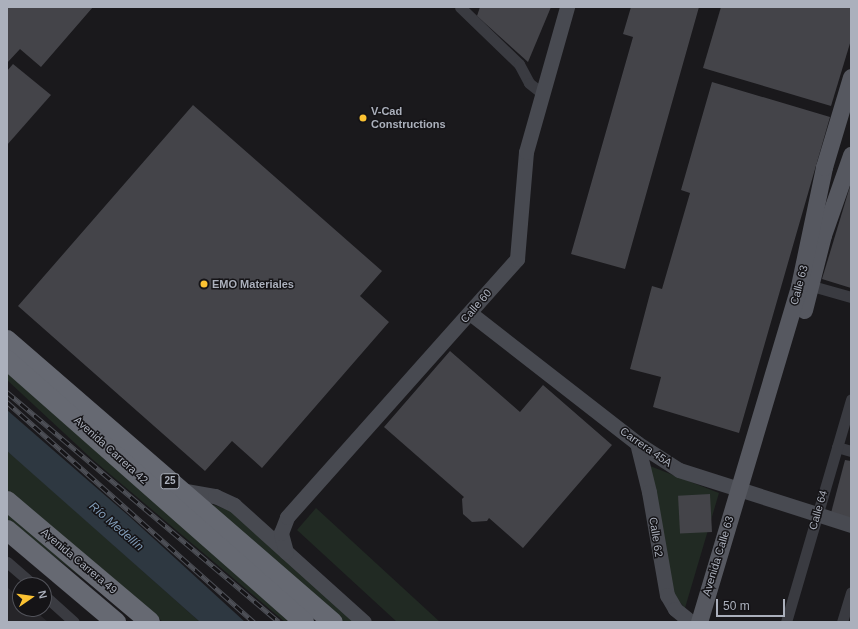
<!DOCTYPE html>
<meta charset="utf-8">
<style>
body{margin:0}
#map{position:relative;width:858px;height:629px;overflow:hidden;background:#1a191c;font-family:Helvetica,sans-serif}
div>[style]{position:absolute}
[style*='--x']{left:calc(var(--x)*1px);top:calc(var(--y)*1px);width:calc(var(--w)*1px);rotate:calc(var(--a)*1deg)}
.built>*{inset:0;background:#262529}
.green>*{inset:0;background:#212a23}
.water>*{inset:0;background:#2e3841}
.building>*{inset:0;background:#444449;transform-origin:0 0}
.street>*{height:11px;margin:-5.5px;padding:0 5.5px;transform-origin:5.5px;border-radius:5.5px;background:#3a3b41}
.secondary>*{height:15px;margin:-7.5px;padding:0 7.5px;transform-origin:7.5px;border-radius:7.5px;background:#484a51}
.primary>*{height:17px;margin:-8.5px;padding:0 8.5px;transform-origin:8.5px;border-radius:8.5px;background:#565860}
.highway>*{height:20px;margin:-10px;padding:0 10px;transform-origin:10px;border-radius:10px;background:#666972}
.rail>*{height:4.5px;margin-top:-2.25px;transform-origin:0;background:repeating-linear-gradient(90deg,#151417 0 9px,#4d4f56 0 18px);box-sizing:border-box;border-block:1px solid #4d4f56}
.dots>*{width:11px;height:11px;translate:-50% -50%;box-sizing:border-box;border:2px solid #151417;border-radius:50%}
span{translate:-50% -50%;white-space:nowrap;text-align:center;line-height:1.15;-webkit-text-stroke:3px #151417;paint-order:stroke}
.shield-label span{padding:1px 3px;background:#151417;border:1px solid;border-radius:3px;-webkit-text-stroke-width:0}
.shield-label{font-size:10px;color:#abb0bc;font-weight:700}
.poi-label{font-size:11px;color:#abb0bc;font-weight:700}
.left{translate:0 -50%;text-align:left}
.street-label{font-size:11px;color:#abb0bc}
.water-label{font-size:12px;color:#819cb8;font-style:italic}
.frame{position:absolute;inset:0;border:8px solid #abb0bc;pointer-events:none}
.north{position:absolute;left:12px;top:577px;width:40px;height:40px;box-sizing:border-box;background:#151417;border:1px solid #515259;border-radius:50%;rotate:77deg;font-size:11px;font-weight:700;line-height:16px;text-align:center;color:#abb0bc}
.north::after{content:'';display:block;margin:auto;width:14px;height:18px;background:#fbc232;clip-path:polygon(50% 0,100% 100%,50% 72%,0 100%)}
.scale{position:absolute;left:716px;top:599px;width:69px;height:18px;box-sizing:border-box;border:2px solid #abb0bc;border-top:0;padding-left:5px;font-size:12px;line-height:14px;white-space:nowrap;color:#abb0bc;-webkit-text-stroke:3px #151417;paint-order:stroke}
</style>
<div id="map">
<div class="built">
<div style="clip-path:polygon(7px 587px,20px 598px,20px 609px,33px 609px,48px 622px,7px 622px)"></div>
</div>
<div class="green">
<div style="clip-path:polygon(7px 370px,132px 481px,289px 622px,285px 622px,92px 459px,7px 380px)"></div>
<div style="clip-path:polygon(7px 451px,25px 466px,200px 622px,163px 622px,7px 491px)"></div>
<div style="clip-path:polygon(650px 466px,719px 493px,685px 608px,673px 594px)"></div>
<div style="clip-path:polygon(200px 500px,231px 511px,356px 622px,344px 622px)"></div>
<div style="clip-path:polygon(316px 508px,440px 622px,397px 622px,297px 530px)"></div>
<div style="clip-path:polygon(7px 510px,139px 622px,7px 520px)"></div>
</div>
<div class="water">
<div style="clip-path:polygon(7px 410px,130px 517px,245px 622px,200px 622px,7px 451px)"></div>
</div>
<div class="building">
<div style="clip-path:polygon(7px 7px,93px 7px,41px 67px,20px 49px,7px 63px)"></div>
<div style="clip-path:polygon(480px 7px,551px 7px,528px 62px,477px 16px)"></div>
<div style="clip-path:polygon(631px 7px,699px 7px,625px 269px,571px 254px,633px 37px,623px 34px)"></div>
<div style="clip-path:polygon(721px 7px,851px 7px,851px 40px,831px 106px,703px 68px)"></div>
<div style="clip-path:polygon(13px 64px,51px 95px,7px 145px,7px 71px)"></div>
<div style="clip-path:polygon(712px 82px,830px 117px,739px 433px,653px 407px,661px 377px,630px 369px,652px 286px,662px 289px,690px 193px,681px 190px)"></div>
<div style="clip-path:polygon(193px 105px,382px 271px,360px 296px,389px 322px,262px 468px,232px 441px,205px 471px,18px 306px)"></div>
<div style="clip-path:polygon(851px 183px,851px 288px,822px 279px)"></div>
<div style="clip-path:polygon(450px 351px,520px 412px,543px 385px,612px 445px,523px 548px,489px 518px,487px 521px,472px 522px,463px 514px,462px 499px,464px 497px,384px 427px)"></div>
<div style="clip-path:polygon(845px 460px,851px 461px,851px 519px,831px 513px)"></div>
<div style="left:710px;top:494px;width:38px;height:32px;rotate:87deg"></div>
</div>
<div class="street">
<div style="--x:460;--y:7;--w:82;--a:44"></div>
<div style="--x:519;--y:64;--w:21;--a:62"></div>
<div style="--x:529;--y:83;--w:16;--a:38"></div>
<div style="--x:812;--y:286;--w:41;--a:15.8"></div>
<div style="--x:837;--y:447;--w:15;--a:16"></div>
<div style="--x:7;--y:562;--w:35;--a:41"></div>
<div style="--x:44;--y:595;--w:40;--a:42"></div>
<div style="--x:786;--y:622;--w:232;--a:-73.7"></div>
<div style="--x:842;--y:622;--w:31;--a:-73"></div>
</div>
<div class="secondary">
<div style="--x:470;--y:313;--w:212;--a:37.9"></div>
<div style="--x:637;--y:443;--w:50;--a:32.7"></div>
<div style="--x:679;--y:470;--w:181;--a:17.7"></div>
<div style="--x:637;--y:443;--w:50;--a:76.2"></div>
<div style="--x:649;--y:492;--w:105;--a:80.1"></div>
<div style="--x:667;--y:595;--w:16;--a:60"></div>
<div style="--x:675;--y:609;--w:21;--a:39"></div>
<div style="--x:180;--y:490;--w:36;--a:10"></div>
<div style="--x:215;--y:496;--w:21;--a:25"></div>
<div style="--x:234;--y:505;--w:175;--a:42"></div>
<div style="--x:286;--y:552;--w:20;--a:-105"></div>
<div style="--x:281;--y:533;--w:17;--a:-69"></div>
<div style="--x:287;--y:517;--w:346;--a:-48.3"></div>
<div style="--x:517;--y:259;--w:107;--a:-85.2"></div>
<div style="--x:526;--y:152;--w:151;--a:-74.2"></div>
</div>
<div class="primary">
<div style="--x:804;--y:310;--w:77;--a:-75.8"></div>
<div style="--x:823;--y:235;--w:85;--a:-70.7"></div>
<div style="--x:699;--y:622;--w:351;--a:-73.4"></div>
<div style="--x:799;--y:286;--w:122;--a:-78.1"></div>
<div style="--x:824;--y:167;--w:94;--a:-73.3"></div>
</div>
<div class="highway">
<div style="--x:7;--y:340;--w:431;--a:40.9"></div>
<div style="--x:7;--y:360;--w:396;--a:41.4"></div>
<div style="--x:7;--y:501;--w:187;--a:40.2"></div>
<div style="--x:7;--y:530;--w:143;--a:40.2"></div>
</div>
<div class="rail">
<div style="--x:7;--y:392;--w:356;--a:40.2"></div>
<div style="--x:7;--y:402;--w:331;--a:41.7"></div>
</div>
<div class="dots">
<div style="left:363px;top:118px;background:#fbc232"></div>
<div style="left:204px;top:284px;background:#fbc232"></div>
</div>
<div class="shield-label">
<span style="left:170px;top:481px">25</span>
</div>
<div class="poi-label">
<span class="left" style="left:371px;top:118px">V-Cad<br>Constructions</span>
<span class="left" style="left:212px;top:284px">EMO Materiales</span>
</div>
<div class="street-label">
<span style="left:799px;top:285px;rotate:-75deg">Calle 63</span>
<span style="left:476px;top:306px;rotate:-49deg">Calle 60</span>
<span style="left:646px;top:447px;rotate:35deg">Carrera 45A</span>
<span style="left:111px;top:450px;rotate:42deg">Avenida Carrera 42</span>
<span style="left:818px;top:510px;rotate:-74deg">Calle 64</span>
<span style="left:656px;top:537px;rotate:81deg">Calle 62</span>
<span style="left:718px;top:556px;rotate:-73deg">Avenida Calle 63</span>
<span style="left:79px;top:561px;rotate:40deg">Avenida Carrera 49</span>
</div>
<div class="water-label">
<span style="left:116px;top:527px;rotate:41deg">Río Medellín</span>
</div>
<div class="frame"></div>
<div class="north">N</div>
<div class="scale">50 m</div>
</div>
